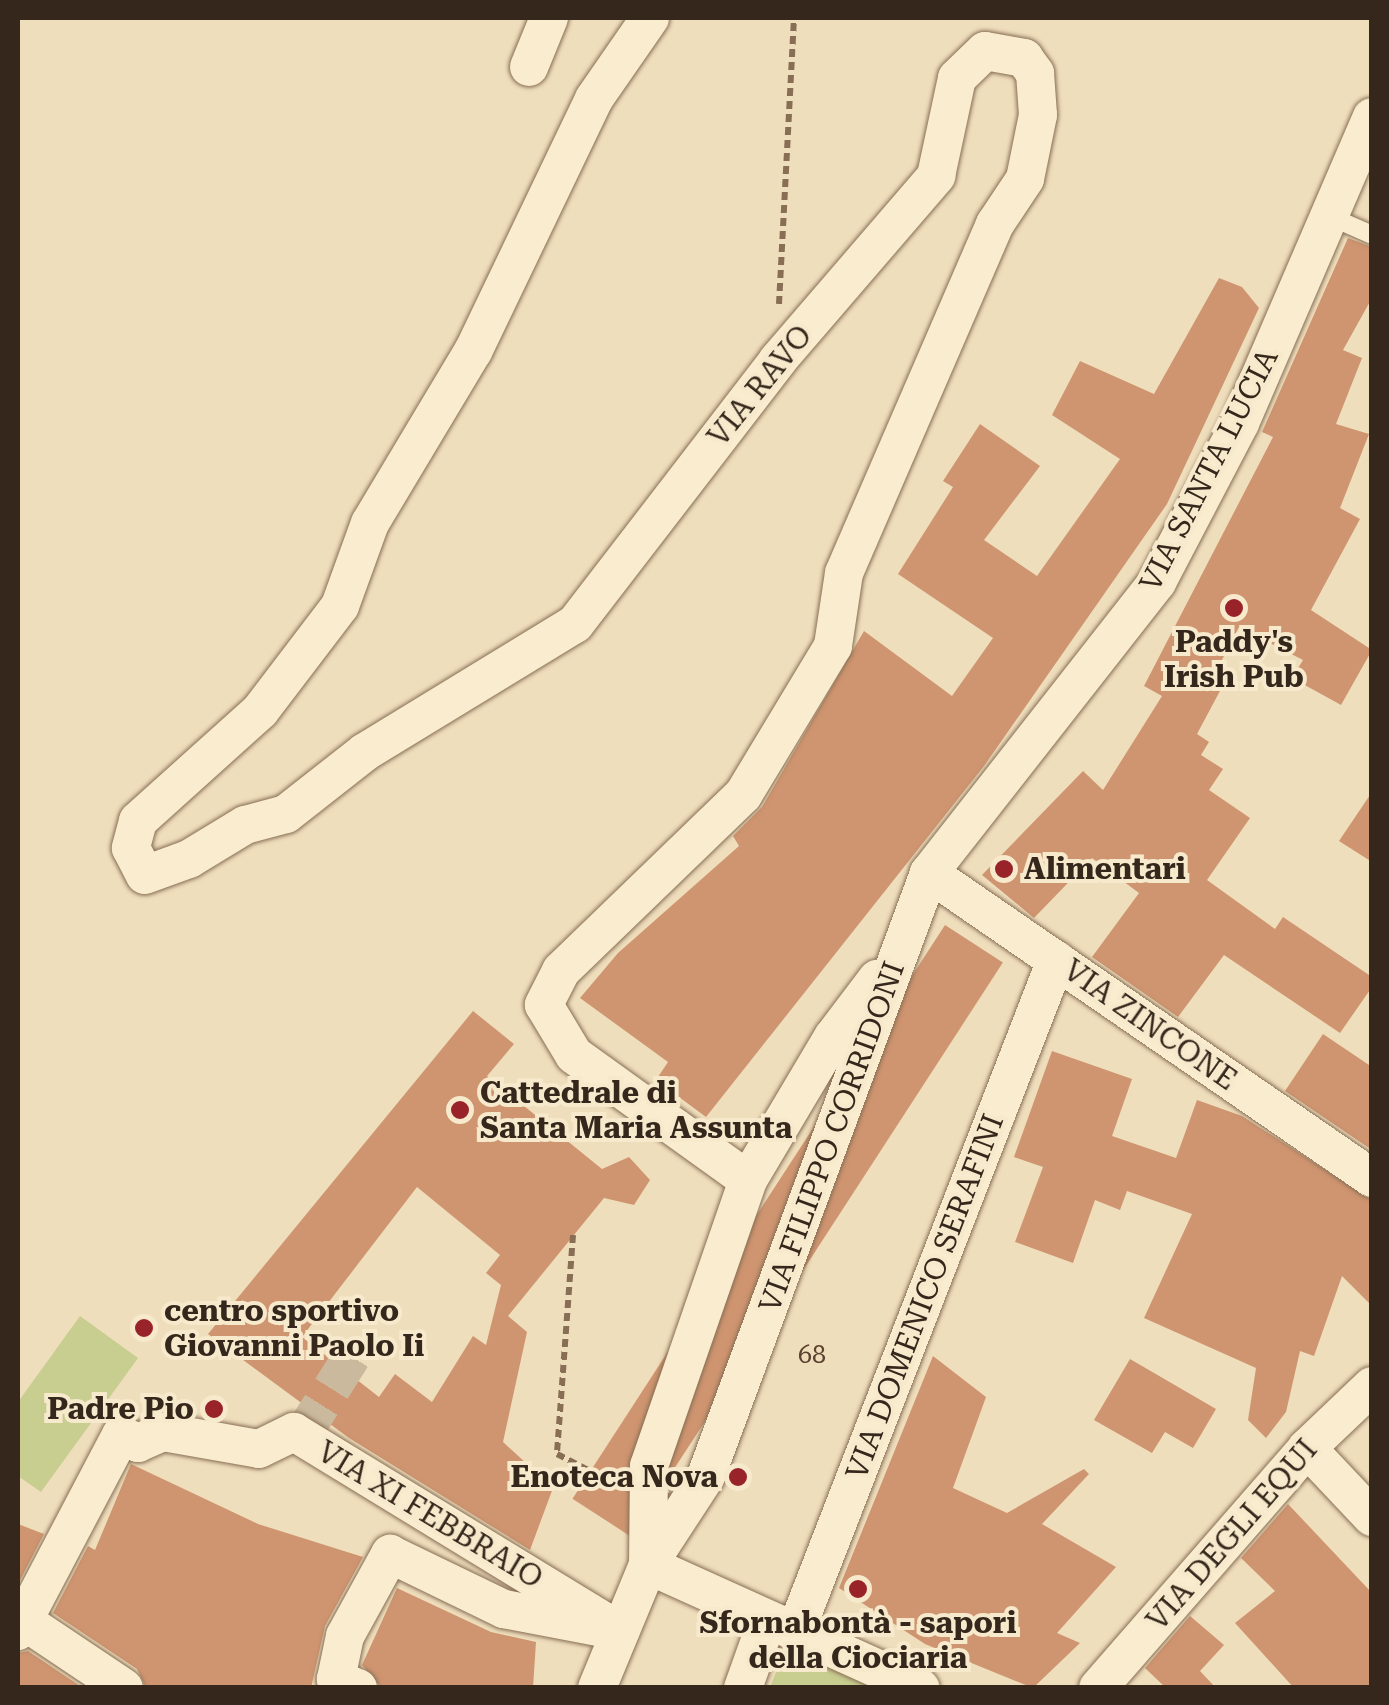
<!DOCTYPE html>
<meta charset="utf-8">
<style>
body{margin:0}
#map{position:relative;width:1389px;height:1705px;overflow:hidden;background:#efdebc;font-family:"Roboto Serif",serif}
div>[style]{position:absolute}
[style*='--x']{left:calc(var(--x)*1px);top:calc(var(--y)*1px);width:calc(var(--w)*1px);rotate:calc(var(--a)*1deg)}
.green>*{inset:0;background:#c8cd90}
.building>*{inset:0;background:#cf9570;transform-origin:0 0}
.street-tunnel>*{height:38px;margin-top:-19px;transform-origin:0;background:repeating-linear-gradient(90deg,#cab99c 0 38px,transparent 0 57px)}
.path>*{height:6px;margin-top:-3px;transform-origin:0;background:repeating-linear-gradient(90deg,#876e55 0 8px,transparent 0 13px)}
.roads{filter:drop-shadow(0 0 2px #876e55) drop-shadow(0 0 2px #876e55)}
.lane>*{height:18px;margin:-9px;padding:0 9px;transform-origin:9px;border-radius:9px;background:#faeccf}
.street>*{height:38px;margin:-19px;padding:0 19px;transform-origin:19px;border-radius:19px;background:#faeccf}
.dots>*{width:28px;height:28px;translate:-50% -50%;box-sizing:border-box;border:5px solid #f6e9cc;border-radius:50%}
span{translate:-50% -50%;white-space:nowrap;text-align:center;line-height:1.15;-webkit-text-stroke:8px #f6e9cc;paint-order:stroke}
.number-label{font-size:25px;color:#5c4230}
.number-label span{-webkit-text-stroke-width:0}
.street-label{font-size:30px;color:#35271b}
.poi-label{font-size:30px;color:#35271b;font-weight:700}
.left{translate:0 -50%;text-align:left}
.right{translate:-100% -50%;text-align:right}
.frame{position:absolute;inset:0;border:20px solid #35271b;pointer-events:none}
</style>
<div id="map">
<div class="green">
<div style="clip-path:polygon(80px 1316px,138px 1358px,41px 1492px,18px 1476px,18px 1402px)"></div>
<div style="clip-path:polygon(809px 1655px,894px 1688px,770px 1688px,778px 1667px)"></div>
</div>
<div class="building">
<div style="clip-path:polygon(1348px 238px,1372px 247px,1372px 298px,1343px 350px,1362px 358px,1336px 424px,1369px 434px,1340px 508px,1360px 519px,1311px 610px,1372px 650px,1341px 705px,1292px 678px,1303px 660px,1239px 627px,1210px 683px,1221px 689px,1197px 734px,1209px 742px,1201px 755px,1223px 769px,1209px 790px,1250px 818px,1207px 880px,1275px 929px,1283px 917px,1372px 977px,1372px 987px,1340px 1033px,1224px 955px,1178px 1017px,1092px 957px,1139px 893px,1092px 858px,1034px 918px,982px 875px,1083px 771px,1103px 790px,1162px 696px,1144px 686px,1273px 437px,1262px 432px)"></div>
<div style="clip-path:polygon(1219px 278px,1242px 287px,1259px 308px,1167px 504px,984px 766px,706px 1117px,656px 1080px,668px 1062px,580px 998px,618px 953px,739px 846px,733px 836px,762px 807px,864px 631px,952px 696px,993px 638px,898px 574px,953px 487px,943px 481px,980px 424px,1040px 466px,984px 540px,1037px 576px,1120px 459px,1052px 415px,1080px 361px,1154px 394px)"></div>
<div style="clip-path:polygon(1372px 792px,1372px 862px,1339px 841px)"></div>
<div style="left:945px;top:925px;width:69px;height:684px;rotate:33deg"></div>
<div style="clip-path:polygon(evenodd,473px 1011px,514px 1044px,487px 1076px,602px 1169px,629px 1157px,650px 1180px,634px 1205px,604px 1198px,508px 1316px,527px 1332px,503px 1442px,553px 1488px,530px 1550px,349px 1438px,208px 1334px,473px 1011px,417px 1187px,500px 1255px,486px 1273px,501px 1285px,486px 1345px,473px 1336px,432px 1402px,395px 1374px,379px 1397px,302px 1337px,417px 1187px)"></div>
<div style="clip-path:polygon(1323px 1034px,1372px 1067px,1372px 1150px,1285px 1091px)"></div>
<div style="clip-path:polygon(1052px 1051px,1132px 1079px,1112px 1136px,1176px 1158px,1197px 1100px,1242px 1116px,1372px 1200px,1372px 1306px,1342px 1276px,1314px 1356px,1300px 1351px,1286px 1412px,1266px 1438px,1248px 1420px,1256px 1368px,1144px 1318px,1192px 1214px,1127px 1191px,1120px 1210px,1095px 1200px,1073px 1263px,1015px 1242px,1043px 1167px,1014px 1157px)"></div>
<div style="clip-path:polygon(933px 1356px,986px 1397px,953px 1488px,1007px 1513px,1084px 1469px,1089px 1474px,1042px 1524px,1116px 1567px,1057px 1633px,1080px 1643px,1033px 1688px,925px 1644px,839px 1588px)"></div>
<div style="clip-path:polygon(1130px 1359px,1216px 1409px,1193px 1448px,1165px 1432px,1152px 1453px,1094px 1420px)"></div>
<div style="clip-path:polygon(131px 1464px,258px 1524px,363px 1557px,325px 1626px,311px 1688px,146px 1688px,137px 1669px,53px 1613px,88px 1546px,95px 1550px)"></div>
<div style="clip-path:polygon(1288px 1504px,1372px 1593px,1372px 1688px,1294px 1688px,1235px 1623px,1275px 1591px,1241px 1558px)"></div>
<div style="clip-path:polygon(18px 1524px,44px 1534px,18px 1584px)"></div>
<div style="clip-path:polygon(397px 1588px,491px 1632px,536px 1642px,533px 1688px,380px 1686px,362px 1665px)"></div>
<div style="clip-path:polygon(1190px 1616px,1224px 1645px,1200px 1671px,1216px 1688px,1166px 1688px,1145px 1668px)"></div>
<div style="clip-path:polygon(28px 1651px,83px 1688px,18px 1688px,18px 1653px)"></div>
</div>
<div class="street-tunnel">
<div style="--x:301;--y:1437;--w:96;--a:-57.8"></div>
</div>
<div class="path">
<div style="--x:779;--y:304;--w:286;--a:-87"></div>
<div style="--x:573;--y:1235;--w:220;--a:94.2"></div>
<div style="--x:557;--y:1454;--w:48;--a:27.1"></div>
</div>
<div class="roads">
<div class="lane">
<div style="--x:1329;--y:216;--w:47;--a:23.8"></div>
</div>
<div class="street">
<div style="--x:650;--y:18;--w:98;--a:124.7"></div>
<div style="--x:594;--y:99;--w:280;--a:115.6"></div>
<div style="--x:473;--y:351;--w:200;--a:120.9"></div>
<div style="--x:370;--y:523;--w:88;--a:109.9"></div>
<div style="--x:340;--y:606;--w:132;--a:127.3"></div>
<div style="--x:260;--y:711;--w:164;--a:138"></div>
<div style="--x:138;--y:821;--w:28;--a:105"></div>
<div style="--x:131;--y:848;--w:30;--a:63"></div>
<div style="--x:145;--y:875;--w:47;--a:-20"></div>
<div style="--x:189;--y:859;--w:66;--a:-31.3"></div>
<div style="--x:245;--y:825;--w:42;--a:-15"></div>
<div style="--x:286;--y:814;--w:100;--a:-38.1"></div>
<div style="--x:365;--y:752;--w:246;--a:-31.4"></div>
<div style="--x:575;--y:624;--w:333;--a:-52.4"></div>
<div style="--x:778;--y:360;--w:243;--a:-49.3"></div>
<div style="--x:936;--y:176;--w:100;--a:-77.9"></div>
<div style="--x:957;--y:78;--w:39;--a:-44"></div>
<div style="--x:985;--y:51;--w:40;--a:10"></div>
<div style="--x:1024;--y:58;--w:19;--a:54"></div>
<div style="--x:1035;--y:73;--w:42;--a:85.9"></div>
<div style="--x:1038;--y:115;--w:65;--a:101.5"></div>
<div style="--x:1025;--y:179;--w:54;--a:123.7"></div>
<div style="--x:995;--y:224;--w:380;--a:113.4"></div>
<div style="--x:844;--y:573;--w:74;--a:98.6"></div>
<div style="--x:833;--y:646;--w:174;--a:121.1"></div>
<div style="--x:743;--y:795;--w:253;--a:136"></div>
<div style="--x:561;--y:971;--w:38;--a:117"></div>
<div style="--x:544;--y:1005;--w:58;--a:59"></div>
<div style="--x:574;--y:1055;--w:214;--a:35.7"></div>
<div style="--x:529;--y:67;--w:53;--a:-67.8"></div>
<div style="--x:929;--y:873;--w:538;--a:34.55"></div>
<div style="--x:1307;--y:1448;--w:95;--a:46.7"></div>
<div style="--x:648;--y:1565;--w:99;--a:-89.4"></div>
<div style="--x:649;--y:1466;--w:303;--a:-70.9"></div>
<div style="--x:748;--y:1180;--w:166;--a:-59.3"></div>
<div style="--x:833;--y:1037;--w:73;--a:-52.8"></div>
<div style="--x:648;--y:1565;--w:299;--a:24.3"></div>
<div style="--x:24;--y:1621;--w:120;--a:33.8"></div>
<div style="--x:18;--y:1631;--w:221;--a:-62.3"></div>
<div style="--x:121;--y:1435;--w:19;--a:25"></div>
<div style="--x:138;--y:1443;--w:27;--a:-24"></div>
<div style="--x:163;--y:1432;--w:97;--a:10"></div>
<div style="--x:259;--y:1449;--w:39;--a:-26"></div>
<div style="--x:294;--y:1432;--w:382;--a:31.4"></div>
<div style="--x:795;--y:1633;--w:722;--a:-68.8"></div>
<div style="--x:358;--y:1688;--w:24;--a:-158"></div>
<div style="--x:336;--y:1679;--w:44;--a:-78.2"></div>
<div style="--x:345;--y:1636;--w:94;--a:-61.2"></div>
<div style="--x:390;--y:1554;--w:127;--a:25.8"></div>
<div style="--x:504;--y:1609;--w:96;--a:10.8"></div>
<div style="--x:597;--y:1688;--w:133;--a:-67.5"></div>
<div style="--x:648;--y:1565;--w:106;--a:-56.9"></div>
<div style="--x:706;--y:1476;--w:643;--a:-69.7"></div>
<div style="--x:929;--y:873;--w:370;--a:-51.9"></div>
<div style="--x:1157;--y:582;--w:179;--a:-62.4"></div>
<div style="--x:1240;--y:423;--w:333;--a:-66.7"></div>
<div style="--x:743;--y:1688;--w:71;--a:-70.3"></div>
<div style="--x:1098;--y:1688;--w:318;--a:-48.9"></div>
<div style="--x:1307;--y:1448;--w:90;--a:-43.6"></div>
</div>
</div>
<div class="dots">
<div style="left:1234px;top:608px;background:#982328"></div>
<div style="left:1004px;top:869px;background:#982328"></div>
<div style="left:460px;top:1110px;background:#982328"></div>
<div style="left:144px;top:1328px;background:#982328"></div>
<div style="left:214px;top:1409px;background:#982328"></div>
<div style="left:738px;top:1477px;background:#982328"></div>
<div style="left:858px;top:1589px;background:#982328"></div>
</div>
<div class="number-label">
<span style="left:812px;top:1355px">68</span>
</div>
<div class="street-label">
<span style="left:760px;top:386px;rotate:-51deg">VIA RAVO</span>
<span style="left:1209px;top:470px;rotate:-63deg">VIA SANTA LUCIA</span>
<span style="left:1150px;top:1025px;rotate:35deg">VIA ZINCONE</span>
<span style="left:832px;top:1137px;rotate:-70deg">VIA FILIPPO CORRIDONI</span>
<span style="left:925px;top:1297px;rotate:-69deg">VIA DOMENICO SERAFINI</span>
<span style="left:430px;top:1515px;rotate:31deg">VIA XI FEBBRAIO</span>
<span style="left:1232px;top:1535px;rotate:-49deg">VIA DEGLI EQUI</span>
</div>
<div class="poi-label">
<span style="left:1234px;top:659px">Paddy's<br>Irish Pub</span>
<span class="left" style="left:1024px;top:869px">Alimentari</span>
<span class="left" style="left:480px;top:1110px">Cattedrale di<br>Santa Maria Assunta</span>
<span class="left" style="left:164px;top:1328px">centro sportivo<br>Giovanni Paolo Ii</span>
<span class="right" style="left:194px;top:1409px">Padre Pio</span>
<span class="right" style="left:718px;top:1477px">Enoteca Nova</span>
<span style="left:858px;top:1640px">Sfornabontà - sapori<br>della Ciociaria</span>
</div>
<div class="frame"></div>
</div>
